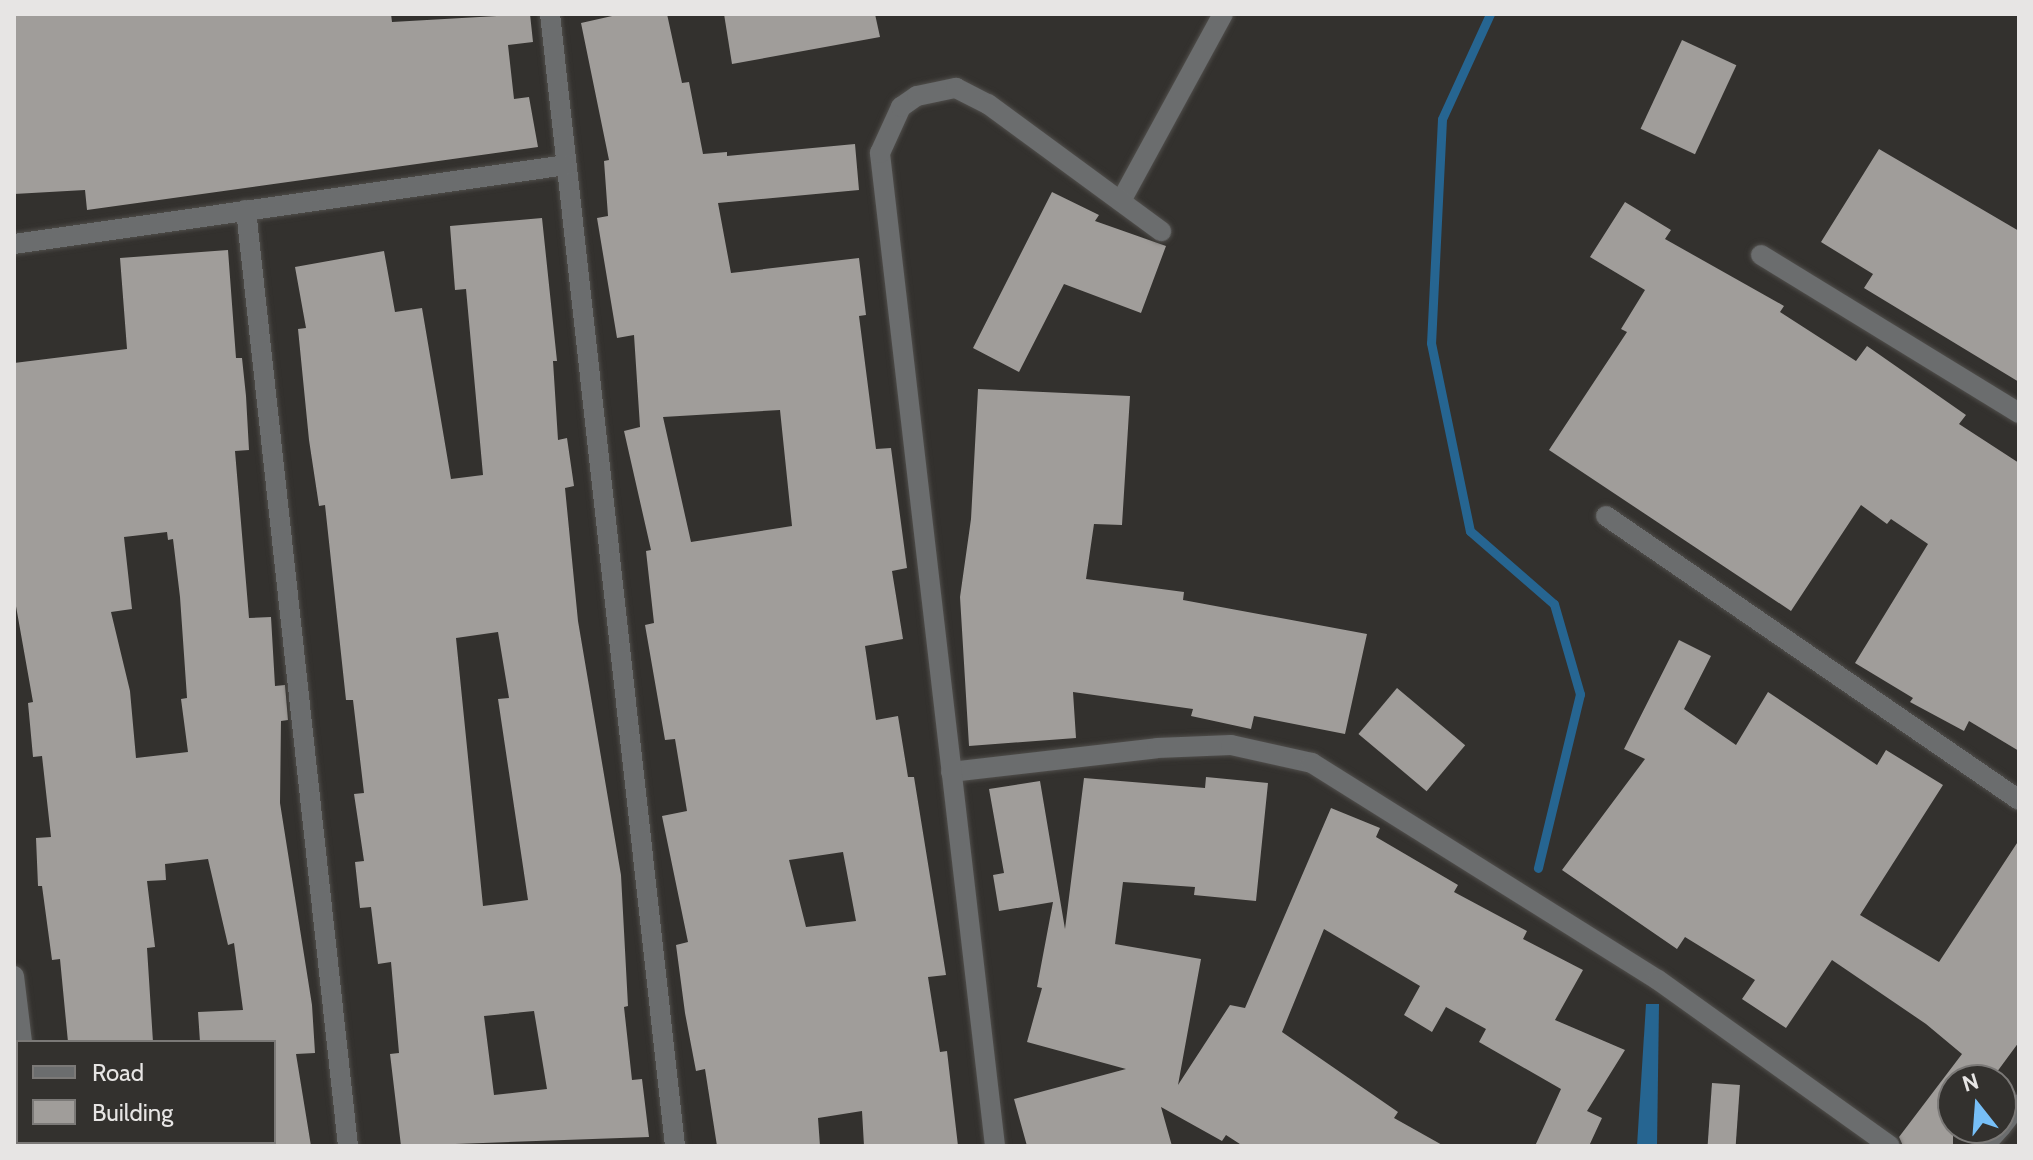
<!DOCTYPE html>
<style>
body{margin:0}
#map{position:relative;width:2033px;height:1160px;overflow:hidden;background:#33312e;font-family:Cabin,sans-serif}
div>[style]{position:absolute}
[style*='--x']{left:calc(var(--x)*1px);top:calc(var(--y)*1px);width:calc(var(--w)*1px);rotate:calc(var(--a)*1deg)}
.water>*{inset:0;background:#266591}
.stream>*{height:9px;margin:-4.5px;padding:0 4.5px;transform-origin:4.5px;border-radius:4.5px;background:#266591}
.building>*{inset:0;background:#a09d9a;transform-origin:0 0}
.roads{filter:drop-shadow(0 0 2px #504e4b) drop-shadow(0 0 2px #504e4b)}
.minor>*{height:20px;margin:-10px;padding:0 10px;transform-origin:10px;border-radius:10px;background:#6b6d6e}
span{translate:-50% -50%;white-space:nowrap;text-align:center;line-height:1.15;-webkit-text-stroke:8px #33312e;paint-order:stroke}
.frame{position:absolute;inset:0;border:16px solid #e7e5e4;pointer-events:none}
.legend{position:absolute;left:16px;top:1040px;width:260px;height:104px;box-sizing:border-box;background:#33312e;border:2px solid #7b7977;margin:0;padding:10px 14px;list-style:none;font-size:24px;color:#e7e5e4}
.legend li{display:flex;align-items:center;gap:16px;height:40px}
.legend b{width:40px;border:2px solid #7b7977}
.north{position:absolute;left:1937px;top:1064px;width:80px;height:80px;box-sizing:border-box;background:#33312e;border:2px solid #7b7977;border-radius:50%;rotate:343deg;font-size:22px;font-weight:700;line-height:32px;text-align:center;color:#e7e5e4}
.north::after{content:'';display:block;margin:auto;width:28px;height:36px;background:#77bff7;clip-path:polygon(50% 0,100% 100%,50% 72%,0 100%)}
</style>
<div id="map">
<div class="water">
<div style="clip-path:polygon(1646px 1004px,1659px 1004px,1657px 1146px,1637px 1146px)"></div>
</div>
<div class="stream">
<div style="--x:1490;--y:14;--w:115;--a:114.6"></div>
<div style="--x:1442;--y:119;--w:224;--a:92.8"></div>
<div style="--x:1431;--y:343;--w:192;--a:78.3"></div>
<div style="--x:1470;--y:531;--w:111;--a:41"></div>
<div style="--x:1554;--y:604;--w:94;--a:73.9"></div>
<div style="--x:1580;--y:694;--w:179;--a:103.6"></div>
</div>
<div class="building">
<div style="clip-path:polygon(14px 14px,391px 14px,392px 22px,530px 14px,533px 42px,508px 45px,514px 99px,529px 97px,538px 147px,87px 210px,85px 190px,14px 194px)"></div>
<div style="clip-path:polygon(evenodd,621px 14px,667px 14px,682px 83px,689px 82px,703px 154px,727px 152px,727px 156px,855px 144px,859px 190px,718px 203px,731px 273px,859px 258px,866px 315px,859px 316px,876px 449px,891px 448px,907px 568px,892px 571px,903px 639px,865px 646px,876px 720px,898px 716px,908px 777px,914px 777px,946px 975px,928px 977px,940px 1052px,947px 1051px,958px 1146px,864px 1146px,862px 1111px,818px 1118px,820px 1146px,717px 1146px,705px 1069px,696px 1071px,685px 1013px,676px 945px,688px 942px,662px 816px,687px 811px,675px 739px,665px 740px,645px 625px,654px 623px,646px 551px,651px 550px,624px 431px,640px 427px,634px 335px,617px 338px,597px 218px,608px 216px,604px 161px,609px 160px,581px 23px,621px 14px,780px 410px,792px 526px,691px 542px,663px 417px,780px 410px,621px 14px,843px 852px,856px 921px,806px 927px,789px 860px,843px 852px)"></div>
<div style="clip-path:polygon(724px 14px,875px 14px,880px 37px,732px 64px)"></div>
<div style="left:1682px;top:40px;width:60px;height:98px;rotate:25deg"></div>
<div style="clip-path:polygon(1879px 149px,2019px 231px,2019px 382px,1864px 288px,1873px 274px,1821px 242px)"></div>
<div style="clip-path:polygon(1052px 192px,1099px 215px,1095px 221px,1166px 246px,1141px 313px,1064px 284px,1019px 372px,973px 348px)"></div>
<div style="clip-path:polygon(1625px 202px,1671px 230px,1665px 239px,1784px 306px,1780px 312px,1856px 361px,1867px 346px,1966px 415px,1959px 424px,2019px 463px,2019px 751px,1969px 721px,1964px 731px,1910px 702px,1913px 698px,1855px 663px,1928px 544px,1891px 519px,1887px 524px,1861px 505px,1791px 611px,1549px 450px,1627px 332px,1621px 329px,1645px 290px,1590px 257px)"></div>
<div style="clip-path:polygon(evenodd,542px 218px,557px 361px,553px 361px,558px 440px,567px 438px,574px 486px,565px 488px,578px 621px,621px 875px,628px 1006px,624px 1007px,632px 1080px,642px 1079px,649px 1137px,401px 1146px,390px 1054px,399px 1053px,391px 962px,378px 964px,371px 907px,360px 908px,355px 862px,364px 861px,354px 794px,364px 793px,353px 700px,346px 700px,325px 505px,319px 506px,309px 440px,298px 329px,306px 328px,295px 267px,384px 251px,395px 312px,422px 308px,451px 479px,483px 475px,466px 289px,455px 290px,450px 226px,542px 218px,498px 632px,509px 698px,498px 699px,528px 900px,483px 906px,456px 638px,498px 632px,542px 218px,534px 1011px,547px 1089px,494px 1095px,484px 1016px,534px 1011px)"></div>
<div style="clip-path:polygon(evenodd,228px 250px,236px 358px,242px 358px,246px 396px,249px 450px,235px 451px,249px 618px,271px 617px,275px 686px,285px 685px,288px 720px,281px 721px,280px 803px,312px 1005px,315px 1053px,296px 1054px,311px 1146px,274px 1146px,274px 1042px,200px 1042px,198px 1012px,243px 1010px,234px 943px,228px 945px,208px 859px,165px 864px,166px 880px,147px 881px,155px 947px,147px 948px,153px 1042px,68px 1042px,60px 959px,52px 960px,42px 886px,38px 886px,36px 838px,51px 837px,42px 756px,33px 757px,28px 703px,33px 702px,14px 595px,14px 363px,127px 349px,120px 258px,228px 250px,167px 532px,168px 540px,173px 539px,180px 597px,187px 698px,181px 699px,188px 752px,136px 758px,130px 691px,111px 612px,132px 609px,124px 537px,167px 532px)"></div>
<div style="clip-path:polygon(978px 389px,1130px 396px,1122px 525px,1094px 524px,1086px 579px,1184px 592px,1183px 600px,1367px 634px,1345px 734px,1254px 716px,1251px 729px,1191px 716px,1193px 709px,1073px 692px,1076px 738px,969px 746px,960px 597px,971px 519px)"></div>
<div style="clip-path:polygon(1679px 640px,1711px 656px,1684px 709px,1736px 745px,1768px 692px,1877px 765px,1886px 750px,1943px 785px,1860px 915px,1939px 962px,2019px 840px,2019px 1042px,1991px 1080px,1953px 1080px,1953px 1146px,1903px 1146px,1899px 1137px,1962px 1054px,1926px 1024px,1832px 960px,1786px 1028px,1742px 999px,1755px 980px,1685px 937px,1677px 949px,1562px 870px,1645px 759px,1624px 749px)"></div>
<div style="left:1397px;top:688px;width:89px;height:60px;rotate:40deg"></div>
<div style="clip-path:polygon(1206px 777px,1268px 783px,1256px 901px,1194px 895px,1195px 887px,1123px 882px,1115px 944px,1201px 959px,1178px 1085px,1230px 1005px,1245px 1008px,1331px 808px,1380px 828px,1376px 837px,1458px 885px,1454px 892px,1527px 931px,1523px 939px,1583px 970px,1555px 1020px,1625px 1050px,1587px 1111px,1602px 1118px,1589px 1146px,1535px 1146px,1561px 1089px,1479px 1042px,1486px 1029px,1446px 1007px,1432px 1032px,1404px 1015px,1420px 986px,1324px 929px,1282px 1032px,1398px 1112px,1394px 1118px,1444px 1146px,1243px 1146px,1226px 1135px,1222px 1141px,1161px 1107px,1172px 1146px,1027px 1146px,1014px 1099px,1126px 1069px,1027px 1042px,1042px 988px,1037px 987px,1053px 902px,999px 911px,993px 875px,1004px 873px,989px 789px,1040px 781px,1065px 929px,1084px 778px,1205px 788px)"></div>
<div style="left:1712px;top:1083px;width:28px;height:63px;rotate:4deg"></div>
</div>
<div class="roads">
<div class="minor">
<div style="--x:550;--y:14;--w:1139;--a:83.7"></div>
<div style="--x:1121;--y:201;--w:213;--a:-61.4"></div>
<div style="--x:246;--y:210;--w:942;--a:83.78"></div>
<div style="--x:14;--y:244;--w:558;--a:-8.14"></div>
<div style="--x:1761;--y:255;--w:303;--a:31.5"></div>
<div style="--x:1606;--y:516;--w:501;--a:34.51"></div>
<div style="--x:951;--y:772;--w:207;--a:-6.6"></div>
<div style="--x:1157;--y:748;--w:74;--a:-2.3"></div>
<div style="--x:1231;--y:745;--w:83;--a:12.5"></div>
<div style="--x:1312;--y:763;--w:408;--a:32.1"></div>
<div style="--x:1658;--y:980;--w:285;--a:35.6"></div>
<div style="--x:14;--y:976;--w:66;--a:83.1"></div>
<div style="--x:2001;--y:1127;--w:29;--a:-52"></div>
<div style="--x:34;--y:1142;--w:4;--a:90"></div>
<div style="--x:995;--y:1146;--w:1000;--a:-96.61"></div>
<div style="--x:880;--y:153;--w:51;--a:-65.5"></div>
<div style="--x:901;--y:107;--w:19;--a:-35"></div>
<div style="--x:917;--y:96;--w:40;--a:-12"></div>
<div style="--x:956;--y:88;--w:36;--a:27"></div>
<div style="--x:988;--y:104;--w:215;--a:36.3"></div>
<div style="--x:1984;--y:1146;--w:24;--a:-48"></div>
</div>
</div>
<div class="frame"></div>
<ul class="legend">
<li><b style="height:10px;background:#6b6d6e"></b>Road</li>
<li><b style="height:22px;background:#a09d9a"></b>Building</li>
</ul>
<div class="north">N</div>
</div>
